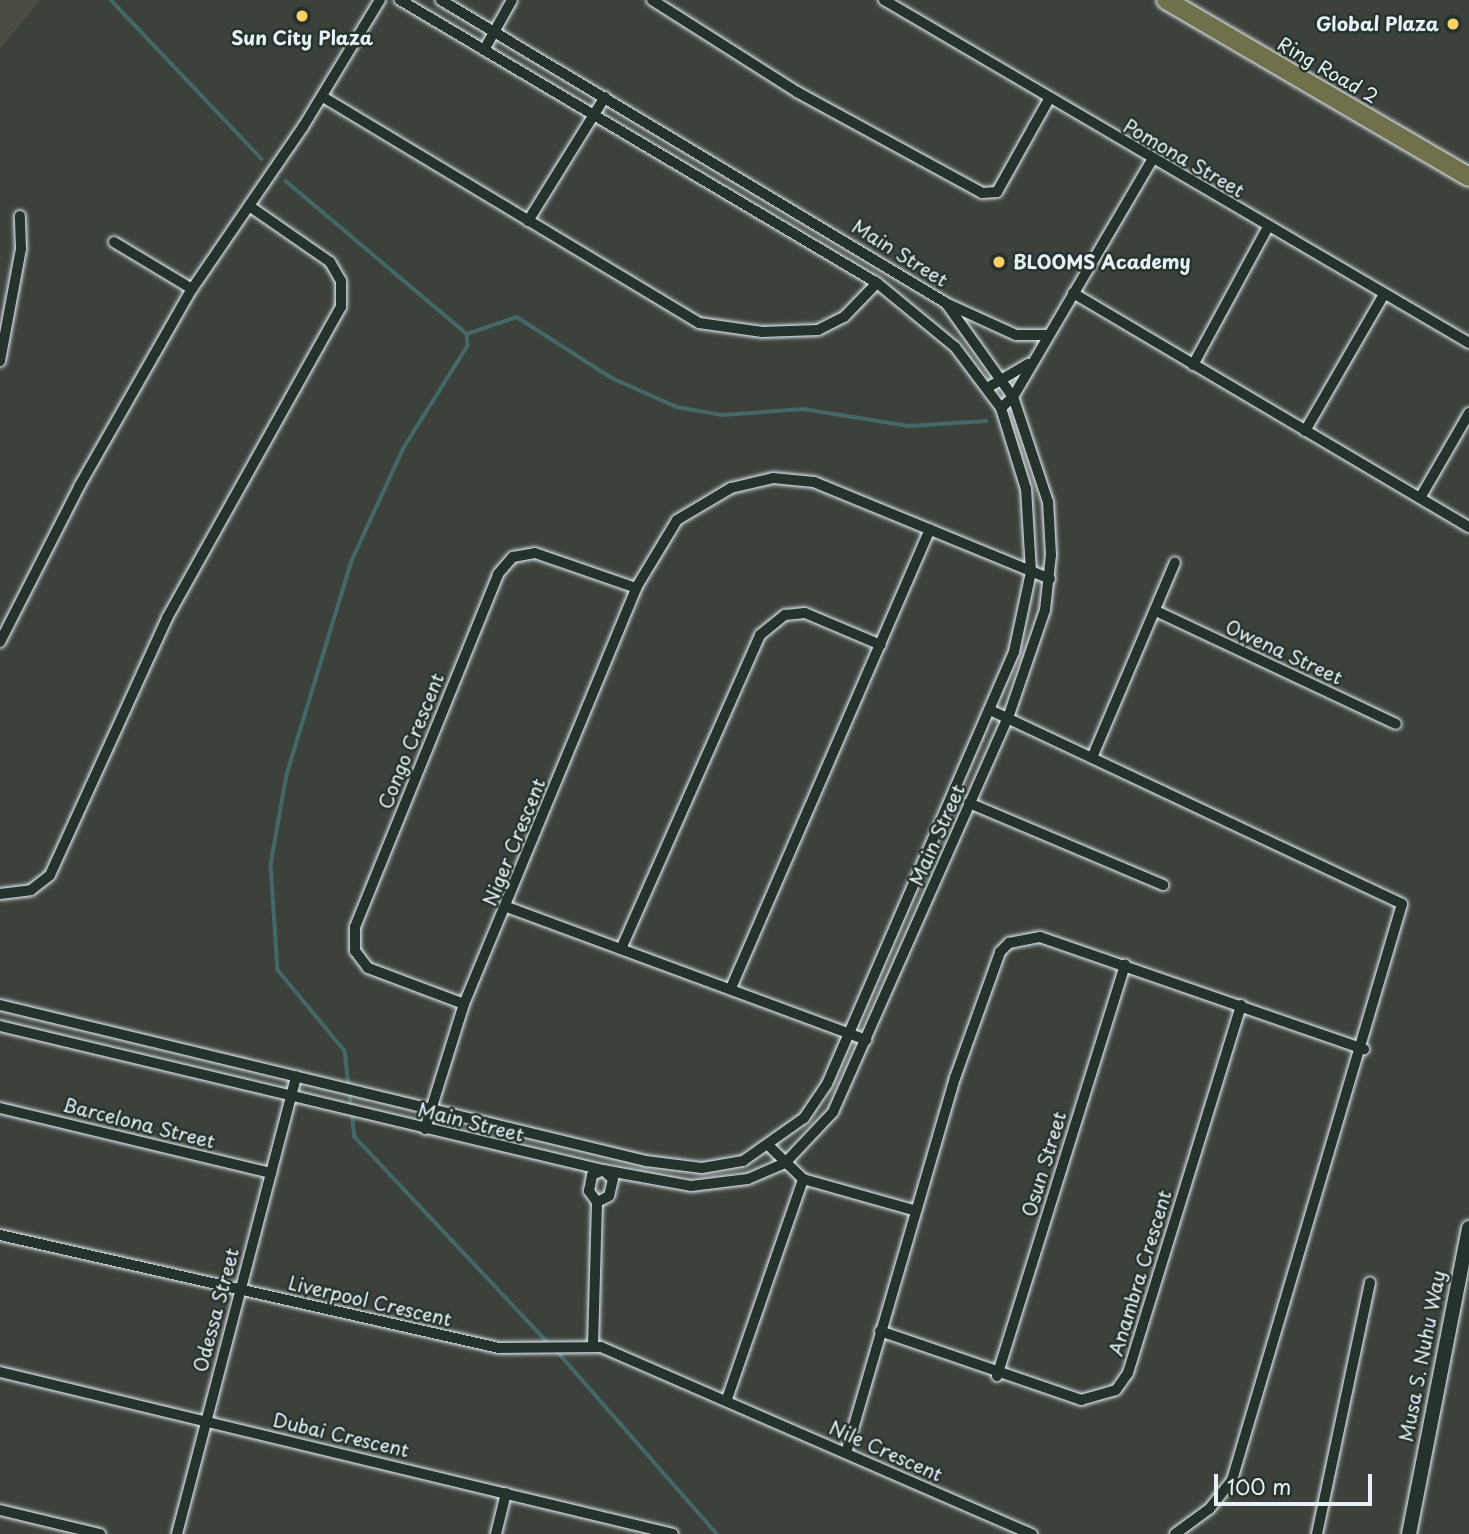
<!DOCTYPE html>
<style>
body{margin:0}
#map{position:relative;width:1469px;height:1534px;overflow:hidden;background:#3c423b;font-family:"Playpen Sans",sans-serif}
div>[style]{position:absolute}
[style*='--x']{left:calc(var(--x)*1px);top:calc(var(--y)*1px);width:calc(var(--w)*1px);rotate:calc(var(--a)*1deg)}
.built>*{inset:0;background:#4c4c45}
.stream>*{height:3.5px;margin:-1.75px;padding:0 1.75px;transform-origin:1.75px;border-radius:1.75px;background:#446868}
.roads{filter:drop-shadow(0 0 2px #e8f1f8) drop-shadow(0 0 2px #e8f1f8)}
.minor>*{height:10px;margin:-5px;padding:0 5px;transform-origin:5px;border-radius:5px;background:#26332d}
.tertiary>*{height:14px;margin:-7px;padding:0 7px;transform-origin:7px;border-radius:7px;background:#26332d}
.primary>*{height:18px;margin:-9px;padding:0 9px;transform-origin:9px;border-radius:9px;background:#70704a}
.dots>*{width:19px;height:19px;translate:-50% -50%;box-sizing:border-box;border:4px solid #26332d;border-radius:50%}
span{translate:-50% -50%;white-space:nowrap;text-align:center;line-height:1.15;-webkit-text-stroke:5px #26332d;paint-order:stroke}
.poi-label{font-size:19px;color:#e8f1f8;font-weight:700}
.right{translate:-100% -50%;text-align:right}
.left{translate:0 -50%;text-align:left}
.street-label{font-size:19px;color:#e8f1f8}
.scale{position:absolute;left:1214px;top:1474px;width:158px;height:32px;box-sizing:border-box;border:4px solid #e8f1f8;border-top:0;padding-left:9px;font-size:21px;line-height:24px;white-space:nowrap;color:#e8f1f8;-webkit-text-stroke:5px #26332d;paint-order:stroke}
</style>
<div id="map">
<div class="built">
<div style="clip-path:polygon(0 0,40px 0,0 49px)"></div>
</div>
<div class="stream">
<div style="--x:111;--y:0;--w:219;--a:46.5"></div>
<div style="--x:286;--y:181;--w:237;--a:40.2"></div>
<div style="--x:467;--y:334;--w:12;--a:85"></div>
<div style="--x:468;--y:346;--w:120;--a:122.1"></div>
<div style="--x:404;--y:448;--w:124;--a:114.7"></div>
<div style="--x:352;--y:561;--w:224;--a:106.9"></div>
<div style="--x:287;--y:775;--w:91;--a:100.1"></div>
<div style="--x:271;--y:865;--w:105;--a:86.2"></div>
<div style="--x:278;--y:970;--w:105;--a:50.4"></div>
<div style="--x:345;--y:1051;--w:87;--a:83.4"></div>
<div style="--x:355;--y:1137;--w:285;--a:46.8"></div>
<div style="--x:467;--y:334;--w:53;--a:-18.8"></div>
<div style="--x:517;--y:317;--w:113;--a:32.7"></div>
<div style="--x:612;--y:378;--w:71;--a:24"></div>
<div style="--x:677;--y:407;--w:46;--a:10.1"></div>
<div style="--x:722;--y:415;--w:81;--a:-4.2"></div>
<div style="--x:803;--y:409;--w:107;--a:9.1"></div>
<div style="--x:909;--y:426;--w:77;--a:-3.7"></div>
<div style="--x:556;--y:1350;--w:244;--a:48.8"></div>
</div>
<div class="roads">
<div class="minor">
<div style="--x:652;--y:0;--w:172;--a:32.4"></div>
<div style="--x:797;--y:92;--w:211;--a:28.6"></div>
<div style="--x:982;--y:193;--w:15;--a:-4"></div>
<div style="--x:997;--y:192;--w:107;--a:-60.8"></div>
<div style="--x:884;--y:0;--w:678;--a:30.38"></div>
<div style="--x:484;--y:50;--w:57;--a:-60.8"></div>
<div style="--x:323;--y:97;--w:439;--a:31"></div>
<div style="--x:699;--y:323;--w:64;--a:8.1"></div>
<div style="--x:762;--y:332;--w:56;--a:-2"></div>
<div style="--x:818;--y:330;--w:29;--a:-27"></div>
<div style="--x:844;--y:317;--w:47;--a:-45.9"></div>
<div style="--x:528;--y:221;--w:146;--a:-58.2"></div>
<div style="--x:114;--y:242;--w:91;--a:31.1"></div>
<div style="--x:1073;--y:293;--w:460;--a:30.6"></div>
<div style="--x:948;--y:304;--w:75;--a:24.5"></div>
<div style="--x:1016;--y:335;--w:31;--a:0"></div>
<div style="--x:0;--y:361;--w:114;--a:-79.4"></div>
<div style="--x:21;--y:249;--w:33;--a:-92"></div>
<div style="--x:1193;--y:365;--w:157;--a:-61.5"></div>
<div style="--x:987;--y:388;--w:48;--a:-30.3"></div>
<div style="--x:1001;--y:408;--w:16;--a:-43"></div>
<div style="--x:1013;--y:397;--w:275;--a:-59.6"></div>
<div style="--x:1305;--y:431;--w:158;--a:-60"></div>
<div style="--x:1420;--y:498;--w:98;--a:-60"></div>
<div style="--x:1156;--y:611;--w:265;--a:25.2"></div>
<div style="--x:0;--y:642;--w:176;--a:-63"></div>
<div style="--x:80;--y:485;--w:226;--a:-60.3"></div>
<div style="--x:192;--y:289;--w:196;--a:-55.6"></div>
<div style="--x:303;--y:127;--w:149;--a:-58.8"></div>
<div style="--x:990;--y:710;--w:455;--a:25.2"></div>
<div style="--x:1402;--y:904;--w:601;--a:106.44"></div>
<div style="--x:1232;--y:1480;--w:37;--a:128"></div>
<div style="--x:1209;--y:1509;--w:42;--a:143.7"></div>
<div style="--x:1094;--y:753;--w:207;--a:-67"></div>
<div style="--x:969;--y:803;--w:211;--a:22.9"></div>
<div style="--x:0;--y:894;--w:31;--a:-7"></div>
<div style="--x:31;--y:890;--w:24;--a:-38"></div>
<div style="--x:50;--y:875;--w:282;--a:-65.5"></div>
<div style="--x:167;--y:618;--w:356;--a:-60.8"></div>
<div style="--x:341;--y:307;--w:26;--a:-90"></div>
<div style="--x:341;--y:281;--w:22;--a:-120"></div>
<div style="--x:330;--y:262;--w:98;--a:-145.3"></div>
<div style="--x:507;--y:907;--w:383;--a:20.3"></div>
<div style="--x:621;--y:949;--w:343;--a:-66.1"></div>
<div style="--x:760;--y:635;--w:32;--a:-39"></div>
<div style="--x:785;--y:615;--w:20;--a:-6"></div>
<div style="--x:805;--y:613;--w:82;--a:22.8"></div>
<div style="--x:731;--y:988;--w:500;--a:-66.56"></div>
<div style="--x:464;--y:1004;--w:103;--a:-159.4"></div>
<div style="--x:368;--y:968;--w:21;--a:-127"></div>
<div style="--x:355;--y:951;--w:24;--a:-90"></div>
<div style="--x:355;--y:927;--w:381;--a:-67.9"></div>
<div style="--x:498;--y:574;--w:23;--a:-49"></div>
<div style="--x:513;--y:557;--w:22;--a:-10"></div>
<div style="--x:535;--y:553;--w:107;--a:19.1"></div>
<div style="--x:0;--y:1005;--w:665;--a:13.58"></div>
<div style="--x:646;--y:1161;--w:56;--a:7.1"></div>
<div style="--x:702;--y:1168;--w:42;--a:-9.7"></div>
<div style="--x:743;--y:1161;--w:75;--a:-35.2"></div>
<div style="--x:804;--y:1118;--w:41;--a:-55.9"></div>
<div style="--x:827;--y:1084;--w:471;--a:-66.6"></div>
<div style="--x:1014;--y:652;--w:82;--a:-78"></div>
<div style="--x:1031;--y:572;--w:83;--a:-93.4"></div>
<div style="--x:1026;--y:489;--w:85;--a:-107.2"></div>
<div style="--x:1001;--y:408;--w:76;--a:-127"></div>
<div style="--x:955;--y:347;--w:101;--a:-140.6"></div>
<div style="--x:877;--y:283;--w:555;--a:-149.32"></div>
<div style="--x:0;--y:1026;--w:620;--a:13.43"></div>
<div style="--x:603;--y:1170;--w:89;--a:10.3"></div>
<div style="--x:691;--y:1186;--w:57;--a:-7"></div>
<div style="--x:748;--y:1179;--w:40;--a:-23.4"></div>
<div style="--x:785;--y:1163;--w:70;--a:-46.7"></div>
<div style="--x:833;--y:1112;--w:431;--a:-66.1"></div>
<div style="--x:1008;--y:718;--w:114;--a:-71.1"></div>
<div style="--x:1045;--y:610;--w:55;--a:-83.8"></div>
<div style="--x:1051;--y:555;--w:53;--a:-93.2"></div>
<div style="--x:1048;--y:502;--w:111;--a:-108.4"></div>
<div style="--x:1013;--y:397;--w:115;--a:-125.5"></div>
<div style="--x:946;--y:303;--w:589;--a:-149.04"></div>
<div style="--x:0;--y:1108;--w:279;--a:13.5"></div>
<div style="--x:425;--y:1129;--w:131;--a:-72.7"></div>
<div style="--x:464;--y:1004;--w:450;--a:-67.5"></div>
<div style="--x:636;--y:588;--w:79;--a:-58.9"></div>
<div style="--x:677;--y:520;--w:63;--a:-30.7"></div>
<div style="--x:731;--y:488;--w:43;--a:-13.4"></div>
<div style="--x:773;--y:478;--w:41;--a:5.6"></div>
<div style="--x:814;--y:482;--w:255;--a:22.3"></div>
<div style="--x:769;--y:1146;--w:47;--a:44.1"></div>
<div style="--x:803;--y:1179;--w:114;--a:15.7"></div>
<div style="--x:603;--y:1170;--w:13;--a:42"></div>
<div style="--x:613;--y:1179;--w:17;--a:103"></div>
<div style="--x:609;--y:1196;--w:13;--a:153"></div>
<div style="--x:597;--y:1202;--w:14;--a:-126"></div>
<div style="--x:589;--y:1191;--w:16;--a:-79"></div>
<div style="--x:592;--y:1175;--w:12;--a:-24"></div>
<div style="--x:0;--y:1235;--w:512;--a:12.76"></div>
<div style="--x:499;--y:1348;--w:102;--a:-0.6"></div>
<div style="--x:601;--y:1347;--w:470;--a:23.5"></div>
<div style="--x:880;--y:1331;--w:213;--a:18.9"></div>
<div style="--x:1081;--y:1400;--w:36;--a:-16"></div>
<div style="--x:1116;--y:1390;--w:21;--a:-55"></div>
<div style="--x:1128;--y:1373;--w:385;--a:-72.9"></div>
<div style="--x:593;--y:1346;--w:144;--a:-88.4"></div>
<div style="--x:0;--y:1372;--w:692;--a:13.53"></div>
<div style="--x:997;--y:1376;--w:431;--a:-72.7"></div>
<div style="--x:727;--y:1399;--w:233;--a:-70.9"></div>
<div style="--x:846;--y:1453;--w:391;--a:-73.8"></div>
<div style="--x:955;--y:1078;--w:134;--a:-70.3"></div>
<div style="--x:1000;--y:952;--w:13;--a:-45"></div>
<div style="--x:1009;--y:943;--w:32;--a:-11"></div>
<div style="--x:1040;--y:937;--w:343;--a:19.1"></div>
<div style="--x:0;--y:1510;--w:103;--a:13.5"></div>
<div style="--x:177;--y:1534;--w:473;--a:-75.4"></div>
<div style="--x:496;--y:1534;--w:42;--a:-76.3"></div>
<div style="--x:1317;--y:1534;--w:257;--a:-78.1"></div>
</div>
<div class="tertiary">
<div style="--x:1409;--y:1534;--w:312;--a:-78.9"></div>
</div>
<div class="primary">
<div style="--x:1166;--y:0;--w:351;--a:30.3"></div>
</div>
</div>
<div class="dots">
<div style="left:302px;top:16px;background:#ffd166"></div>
<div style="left:1453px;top:24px;background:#ffd166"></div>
<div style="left:999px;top:262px;background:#ffd166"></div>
</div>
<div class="poi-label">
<span class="right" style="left:1439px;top:24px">Global Plaza</span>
<span style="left:302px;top:38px">Sun City Plaza</span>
<span class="left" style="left:1013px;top:262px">BLOOMS Academy</span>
</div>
<div class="street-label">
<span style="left:1328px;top:70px;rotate:30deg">Ring Road 2</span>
<span style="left:1184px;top:158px;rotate:30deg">Pomona Street</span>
<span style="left:900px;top:253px;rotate:32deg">Main Street</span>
<span style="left:1284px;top:652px;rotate:25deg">Owena Street</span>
<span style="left:411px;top:741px;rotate:-68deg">Congo Crescent</span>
<span style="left:937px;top:835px;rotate:-66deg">Main Street</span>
<span style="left:514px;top:842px;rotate:-68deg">Niger Crescent</span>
<span style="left:471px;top:1122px;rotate:14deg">Main Street</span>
<span style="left:139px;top:1123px;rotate:14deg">Barcelona Street</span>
<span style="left:1044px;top:1164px;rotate:-73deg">Osun Street</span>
<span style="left:1140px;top:1273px;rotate:-73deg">Anambra Crescent</span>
<span style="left:370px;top:1301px;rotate:13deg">Liverpool Crescent</span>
<span style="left:216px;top:1310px;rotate:-75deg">Odessa Street</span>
<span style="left:1422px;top:1356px;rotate:-79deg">Musa S. Nuhu Way</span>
<span style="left:341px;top:1435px;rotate:13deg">Dubai Crescent</span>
<span style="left:886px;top:1451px;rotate:24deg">Nile Crescent</span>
</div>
<div class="scale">100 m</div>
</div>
